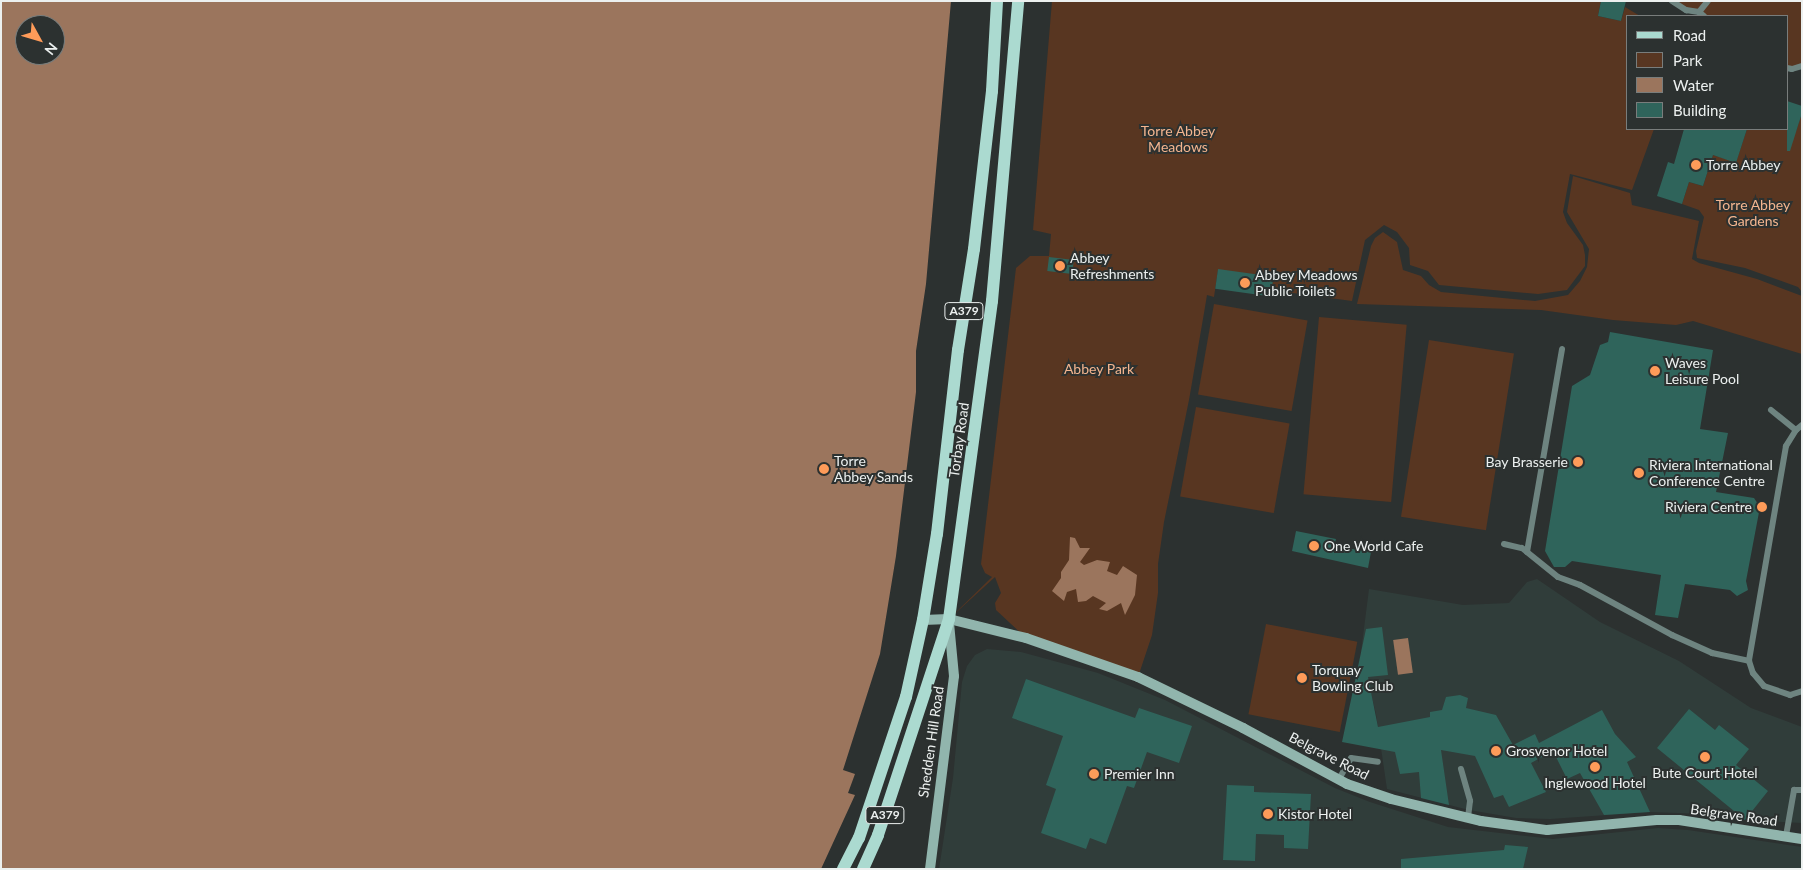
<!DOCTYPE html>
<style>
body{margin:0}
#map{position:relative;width:1803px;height:870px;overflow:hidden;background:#2c3130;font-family:Lato,sans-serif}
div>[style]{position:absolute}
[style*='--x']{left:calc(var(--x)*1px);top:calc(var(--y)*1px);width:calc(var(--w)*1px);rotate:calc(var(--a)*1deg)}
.built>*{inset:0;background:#303d3a}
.green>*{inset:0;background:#583621;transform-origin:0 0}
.water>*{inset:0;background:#9b755d;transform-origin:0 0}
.building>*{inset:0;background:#2f645b;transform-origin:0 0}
.lane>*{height:6px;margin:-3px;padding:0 3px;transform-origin:3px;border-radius:3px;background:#6e8480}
.secondary>*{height:10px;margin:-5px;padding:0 5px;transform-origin:5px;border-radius:5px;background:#91b5ad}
.primary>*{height:12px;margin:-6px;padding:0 6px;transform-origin:6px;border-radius:6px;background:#abdad0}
.dots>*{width:14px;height:14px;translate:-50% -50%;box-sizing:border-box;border:2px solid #2c3130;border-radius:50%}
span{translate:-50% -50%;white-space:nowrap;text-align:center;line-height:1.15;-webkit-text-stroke:4px #2c3130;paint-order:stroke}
.shield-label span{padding:1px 4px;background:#2c3130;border:1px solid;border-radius:4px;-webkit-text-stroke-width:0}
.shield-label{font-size:12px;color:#ecf0ef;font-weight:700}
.park-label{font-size:14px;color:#f4b58f}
.poi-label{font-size:14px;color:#ecf0ef}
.left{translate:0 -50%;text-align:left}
.right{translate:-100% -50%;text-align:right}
.street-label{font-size:14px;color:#ecf0ef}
.frame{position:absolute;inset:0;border:2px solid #ecf0ef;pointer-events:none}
.legend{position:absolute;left:1626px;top:15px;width:162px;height:115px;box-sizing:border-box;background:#2c3130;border:1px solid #797d7c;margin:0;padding:6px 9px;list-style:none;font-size:15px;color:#ecf0ef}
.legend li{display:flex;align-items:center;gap:10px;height:25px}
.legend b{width:25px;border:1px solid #797d7c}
.north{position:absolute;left:15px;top:15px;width:50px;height:50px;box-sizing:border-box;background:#2c3130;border:1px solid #797d7c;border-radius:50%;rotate:129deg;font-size:14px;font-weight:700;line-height:20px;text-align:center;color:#ecf0ef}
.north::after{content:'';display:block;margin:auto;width:18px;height:22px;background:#fe9b59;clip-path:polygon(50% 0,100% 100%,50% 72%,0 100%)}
</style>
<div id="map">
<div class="built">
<div style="clip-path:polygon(1537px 579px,1600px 622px,1679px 661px,1751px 708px,1802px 727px,1802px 823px,1745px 820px,1705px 814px,1650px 812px,1550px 819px,1516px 818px,1469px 810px,1387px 789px,1376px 714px,1361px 652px,1369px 589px,1463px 605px,1509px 603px,1527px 582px)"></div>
<div style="clip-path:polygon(987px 649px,1021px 652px,1098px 673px,1165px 700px,1335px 788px,1370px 802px,1448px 827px,1553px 839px,1658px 828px,1688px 830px,1802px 847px,1802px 869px,939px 869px,953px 778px,962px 682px,967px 666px,975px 655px)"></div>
</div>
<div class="green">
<div style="clip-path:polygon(1052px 1px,1601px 1px,1598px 16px,1621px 21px,1625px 7px,1640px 16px,1627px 16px,1627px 129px,1654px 129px,1632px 190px,1570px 174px,1563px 212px,1567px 223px,1583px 245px,1585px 255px,1585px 266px,1567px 290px,1538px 294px,1439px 285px,1428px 271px,1410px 265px,1409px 248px,1397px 232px,1384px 225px,1365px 240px,1352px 301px,1293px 293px,1271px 296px,1273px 277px,1218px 270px,1214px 297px,1207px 295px,1204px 313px,1189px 400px,1164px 522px,1158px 564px,1158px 593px,1152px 635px,1138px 677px,1026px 638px,996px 610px,995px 603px,1001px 593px,995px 577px,949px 619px,992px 577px,985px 573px,981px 564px,1016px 268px,1030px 256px,1049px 256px,1051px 234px,1033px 230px)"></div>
<div style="clip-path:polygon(1672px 1px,1802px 1px,1802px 66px,1787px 68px,1787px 16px,1704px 16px)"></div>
<div style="clip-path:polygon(1802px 113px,1802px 292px,1798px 287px,1745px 268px,1697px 258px,1696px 251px,1704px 217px,1699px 210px,1682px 204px,1689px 182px,1703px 186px,1713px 155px,1736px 162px,1747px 129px,1787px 128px,1796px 131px)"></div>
<div style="clip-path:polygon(1573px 176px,1630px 193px,1632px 205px,1699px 221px,1692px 259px,1699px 263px,1757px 279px,1802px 296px,1802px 354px,1693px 321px,1676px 325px,1613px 320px,1541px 310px,1357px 304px,1371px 246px,1375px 238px,1383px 232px,1397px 242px,1403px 270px,1421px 276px,1429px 285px,1441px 292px,1535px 301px,1568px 295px,1580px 281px,1587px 267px,1589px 249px,1567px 212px)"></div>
<div style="left:1214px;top:304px;width:95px;height:92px;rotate:10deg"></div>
<div style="left:1319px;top:317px;width:88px;height:178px;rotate:5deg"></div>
<div style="left:1429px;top:340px;width:86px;height:179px;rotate:9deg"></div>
<div style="left:1196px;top:407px;width:95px;height:91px;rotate:10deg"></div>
<div style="left:1266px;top:624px;width:93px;height:92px;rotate:11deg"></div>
</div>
<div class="water">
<div style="clip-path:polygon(evenodd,1px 1px,951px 1px,926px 284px,916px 351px,916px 392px,896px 556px,880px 654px,843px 770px,855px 774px,848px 793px,855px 795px,821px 869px,1px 869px,1px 1px,25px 25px,55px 25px,55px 55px,25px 55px,25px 25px)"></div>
<div style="clip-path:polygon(1070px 537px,1075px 538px,1080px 548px,1090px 548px,1080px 562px,1084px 565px,1097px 560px,1110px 562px,1107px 571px,1117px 575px,1123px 566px,1137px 575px,1135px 595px,1125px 615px,1121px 603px,1107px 611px,1099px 609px,1106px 603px,1093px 596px,1086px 601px,1078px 602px,1076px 589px,1067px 592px,1064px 601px,1052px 591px,1061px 578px,1061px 572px,1069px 560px)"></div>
<div style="left:1408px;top:638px;width:35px;height:15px;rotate:82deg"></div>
</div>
<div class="building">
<div style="clip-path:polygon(1601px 1px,1626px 1px,1621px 21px,1598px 16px)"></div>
<div style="clip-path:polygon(1787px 101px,1802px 106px,1802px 113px,1790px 151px,1787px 151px)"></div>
<div style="clip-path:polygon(1684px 129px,1747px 129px,1736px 163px,1713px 155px,1703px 186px,1689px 182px,1682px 204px,1657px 196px,1668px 162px,1674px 164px)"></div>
<div style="left:1049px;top:257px;width:25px;height:14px;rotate:7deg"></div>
<div style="left:1218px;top:269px;width:56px;height:20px;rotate:8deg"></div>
<div style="clip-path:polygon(1610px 332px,1713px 350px,1700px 429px,1728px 433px,1716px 492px,1754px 498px,1760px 507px,1746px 581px,1748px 590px,1737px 596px,1730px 590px,1685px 584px,1678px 618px,1655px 615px,1661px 575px,1572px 561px,1565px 567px,1554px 567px,1545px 551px,1572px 386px,1590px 375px,1600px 345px,1608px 342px)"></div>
<div style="clip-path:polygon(1296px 531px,1336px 539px,1334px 546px,1371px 552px,1368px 568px,1292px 551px)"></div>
<div style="clip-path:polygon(1382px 627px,1388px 675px,1368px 677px,1378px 727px,1430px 717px,1430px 712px,1442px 710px,1446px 697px,1460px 695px,1468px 698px,1466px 708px,1496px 715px,1513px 745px,1535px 734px,1539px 743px,1602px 710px,1615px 734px,1636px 757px,1627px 762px,1650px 812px,1604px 815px,1580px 773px,1567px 779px,1553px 751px,1531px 763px,1546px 792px,1509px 807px,1503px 795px,1494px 798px,1475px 756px,1441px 750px,1449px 805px,1421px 798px,1419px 772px,1400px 774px,1395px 752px,1342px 742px,1366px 629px)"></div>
<div style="clip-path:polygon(1026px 679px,1135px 718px,1139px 708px,1192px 726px,1179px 763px,1147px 752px,1134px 788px,1127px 786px,1106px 844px,1090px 838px,1086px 849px,1041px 833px,1056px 789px,1046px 785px,1063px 736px,1012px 718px)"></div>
<div style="clip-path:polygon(1689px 709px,1715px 730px,1719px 725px,1749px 749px,1736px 765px,1768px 791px,1745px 820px,1657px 748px)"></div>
<div style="clip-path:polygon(1227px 785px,1254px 786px,1254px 792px,1311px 794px,1308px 849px,1284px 848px,1284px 835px,1256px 834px,1255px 861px,1223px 860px)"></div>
<div style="clip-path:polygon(1505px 845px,1528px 847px,1523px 869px,1401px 869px,1401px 859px,1504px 850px)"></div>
</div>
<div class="lane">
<div style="--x:1672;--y:1;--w:17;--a:33"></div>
<div style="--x:1686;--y:10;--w:13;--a:9"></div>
<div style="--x:1704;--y:16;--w:6;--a:-141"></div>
<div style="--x:1699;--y:12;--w:14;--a:-51"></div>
<div style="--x:1787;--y:68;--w:5;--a:11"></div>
<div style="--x:1792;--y:69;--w:10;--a:-17"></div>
<div style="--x:1771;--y:410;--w:32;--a:39"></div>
<div style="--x:1802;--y:425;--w:8;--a:140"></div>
<div style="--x:1796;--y:430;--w:19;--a:122"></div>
<div style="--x:1786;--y:446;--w:218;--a:99.8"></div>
<div style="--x:1749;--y:661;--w:13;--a:72"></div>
<div style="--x:1753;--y:673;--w:17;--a:50"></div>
<div style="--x:1764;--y:686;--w:28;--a:19"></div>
<div style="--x:1790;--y:695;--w:13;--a:-18"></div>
<div style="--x:1504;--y:544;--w:18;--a:13"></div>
<div style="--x:1522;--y:548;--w:46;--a:38.9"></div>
<div style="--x:1558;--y:577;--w:23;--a:20"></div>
<div style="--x:1580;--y:585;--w:105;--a:28.5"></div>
<div style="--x:1672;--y:635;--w:44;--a:24.2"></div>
<div style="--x:1712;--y:653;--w:38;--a:12"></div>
<div style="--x:1527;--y:552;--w:206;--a:-80.2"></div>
<div style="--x:1461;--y:769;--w:33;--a:74"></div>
<div style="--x:1470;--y:801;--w:17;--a:97"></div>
<div style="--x:1339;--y:779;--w:24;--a:-60"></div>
<div style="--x:1351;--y:758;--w:27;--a:8"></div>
<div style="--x:1786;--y:836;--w:47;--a:-80.1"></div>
<div style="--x:1794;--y:790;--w:8;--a:0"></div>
</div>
<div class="secondary">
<div style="--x:923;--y:620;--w:26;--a:-2"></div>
<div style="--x:949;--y:619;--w:79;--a:13.9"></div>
<div style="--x:1026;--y:638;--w:119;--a:19.2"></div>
<div style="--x:1138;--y:677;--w:117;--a:25.9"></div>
<div style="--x:1243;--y:728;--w:118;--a:28.3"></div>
<div style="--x:1347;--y:784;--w:46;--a:18.8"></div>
<div style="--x:1391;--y:799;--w:93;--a:13.7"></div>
<div style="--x:1481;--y:821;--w:67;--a:7.8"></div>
<div style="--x:1547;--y:830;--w:110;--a:-5.2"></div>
<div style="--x:1657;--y:820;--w:22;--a:0"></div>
<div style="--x:1679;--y:820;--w:124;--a:8.8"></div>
<div style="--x:930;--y:869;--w:194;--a:-82.9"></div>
<div style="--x:954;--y:676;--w:53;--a:-95.4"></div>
</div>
<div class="primary">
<div style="--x:843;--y:869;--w:35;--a:-63"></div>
<div style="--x:859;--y:838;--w:149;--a:-71.6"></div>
<div style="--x:906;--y:697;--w:79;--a:-77.6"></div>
<div style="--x:923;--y:620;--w:87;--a:-80.8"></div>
<div style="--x:937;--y:534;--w:185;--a:-83.5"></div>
<div style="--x:958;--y:350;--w:102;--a:-81"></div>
<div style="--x:974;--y:249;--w:159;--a:-83.5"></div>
<div style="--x:992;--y:91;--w:90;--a:-86.8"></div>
<div style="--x:863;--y:869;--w:37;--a:-66"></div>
<div style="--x:878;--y:835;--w:227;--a:-71.8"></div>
<div style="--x:949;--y:619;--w:321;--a:-82.3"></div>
<div style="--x:992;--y:301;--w:301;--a:-85"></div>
</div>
<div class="dots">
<div style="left:1696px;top:165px;background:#fe9b59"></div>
<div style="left:1060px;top:266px;background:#fe9b59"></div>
<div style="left:1245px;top:283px;background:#fe9b59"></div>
<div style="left:1655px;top:371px;background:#fe9b59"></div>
<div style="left:1578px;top:462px;background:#fe9b59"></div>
<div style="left:824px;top:469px;background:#fe9b59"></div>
<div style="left:1639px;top:473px;background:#fe9b59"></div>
<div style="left:1762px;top:507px;background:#fe9b59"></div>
<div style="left:1314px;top:546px;background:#fe9b59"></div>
<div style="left:1302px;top:678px;background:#fe9b59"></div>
<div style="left:1496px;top:751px;background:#fe9b59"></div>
<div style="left:1705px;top:757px;background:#fe9b59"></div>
<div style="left:1595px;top:767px;background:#fe9b59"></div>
<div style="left:1094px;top:774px;background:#fe9b59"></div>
<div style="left:1268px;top:814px;background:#fe9b59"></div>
</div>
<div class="shield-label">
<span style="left:964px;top:311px">A379</span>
<span style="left:885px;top:815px">A379</span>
</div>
<div class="park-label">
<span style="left:1178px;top:139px">Torre Abbey<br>Meadows</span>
<span style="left:1753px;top:213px">Torre Abbey<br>Gardens</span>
<span style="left:1099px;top:369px">Abbey Park</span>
</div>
<div class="poi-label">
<span class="left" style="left:1706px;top:165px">Torre Abbey</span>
<span class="left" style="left:1070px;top:266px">Abbey<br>Refreshments</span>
<span class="left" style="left:1255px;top:283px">Abbey Meadows<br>Public Toilets</span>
<span class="left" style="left:1665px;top:371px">Waves<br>Leisure Pool</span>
<span class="left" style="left:834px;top:469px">Torre<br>Abbey Sands</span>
<span class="right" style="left:1568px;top:462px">Bay Brasserie</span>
<span class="left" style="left:1649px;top:473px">Riviera International<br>Conference Centre</span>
<span class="right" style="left:1752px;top:507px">Riviera Centre</span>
<span class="left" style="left:1324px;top:546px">One World Cafe</span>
<span class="left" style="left:1312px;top:678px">Torquay<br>Bowling Club</span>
<span class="left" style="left:1506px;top:751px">Grosvenor Hotel</span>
<span style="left:1705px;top:773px">Bute Court Hotel</span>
<span class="left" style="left:1104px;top:774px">Premier Inn</span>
<span style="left:1595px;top:783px">Inglewood Hotel</span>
<span class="left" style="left:1278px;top:814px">Kistor Hotel</span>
</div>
<div class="street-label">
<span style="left:959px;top:440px;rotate:-82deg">Torbay Road</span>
<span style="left:931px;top:742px;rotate:-82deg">Shedden Hill Road</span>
<span style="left:1329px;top:756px;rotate:27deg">Belgrave Road</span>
<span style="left:1734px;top:815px;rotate:8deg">Belgrave Road</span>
</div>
<div class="frame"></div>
<ul class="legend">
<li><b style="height:6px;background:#abdad0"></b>Road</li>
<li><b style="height:14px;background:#583621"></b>Park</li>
<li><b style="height:14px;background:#9b755d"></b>Water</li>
<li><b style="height:14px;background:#2f645b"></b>Building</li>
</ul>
<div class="north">N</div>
</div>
